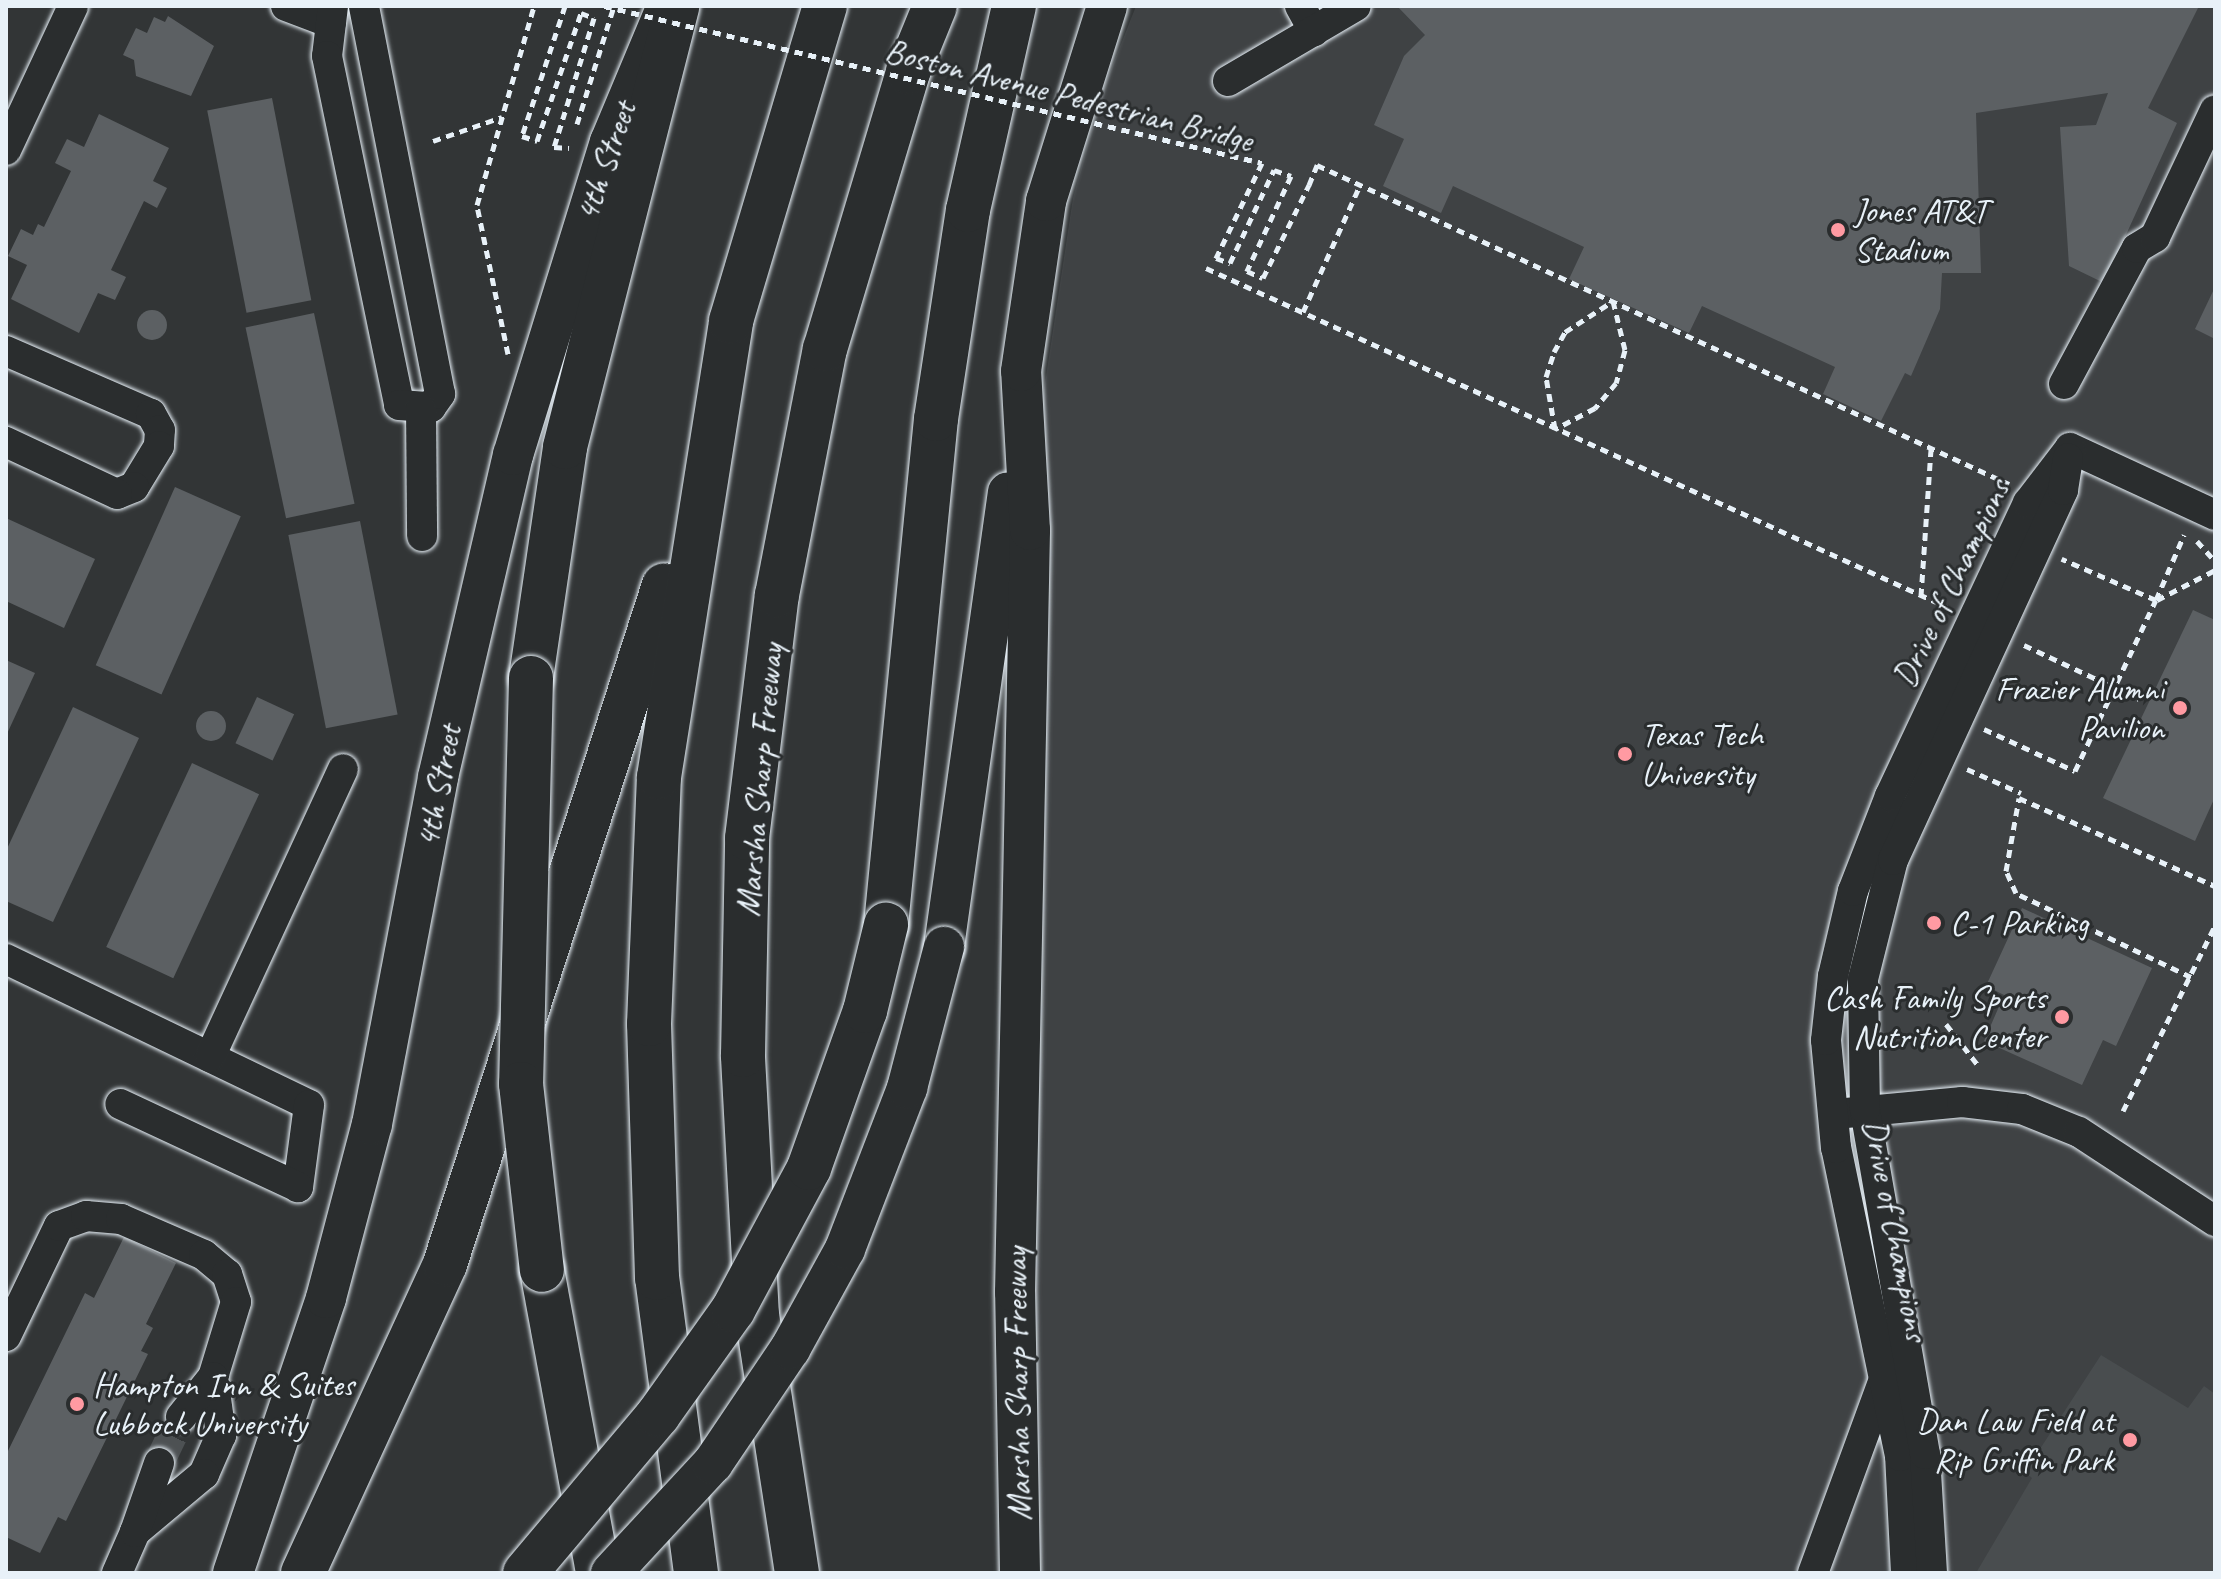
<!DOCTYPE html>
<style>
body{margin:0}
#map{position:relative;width:2221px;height:1579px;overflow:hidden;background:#323536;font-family:Caveat,sans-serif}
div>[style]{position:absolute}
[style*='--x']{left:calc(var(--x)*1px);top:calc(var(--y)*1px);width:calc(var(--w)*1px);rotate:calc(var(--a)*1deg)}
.built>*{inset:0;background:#3f4244}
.green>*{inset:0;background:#494d4f}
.building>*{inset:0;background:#5c6063;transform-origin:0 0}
.round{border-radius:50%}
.minor-tunnel>*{height:30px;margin-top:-15px;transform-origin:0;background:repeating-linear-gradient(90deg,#4d5153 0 30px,transparent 0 45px)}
.path>*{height:5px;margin-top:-2.5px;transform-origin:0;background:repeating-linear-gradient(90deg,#e8f1f8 0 8px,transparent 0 14px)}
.roads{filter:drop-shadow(0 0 2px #e8f1f8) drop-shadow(0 0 2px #e8f1f8)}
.minor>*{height:30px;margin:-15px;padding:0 15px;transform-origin:15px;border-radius:15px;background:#2a2d2e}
.major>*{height:40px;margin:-20px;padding:0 20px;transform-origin:20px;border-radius:20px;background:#2a2d2e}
.highway>*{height:44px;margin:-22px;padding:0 22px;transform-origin:22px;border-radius:22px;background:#2a2d2e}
.path-bridge>*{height:5px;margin-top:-2.5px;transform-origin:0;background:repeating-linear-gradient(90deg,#e8f1f8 0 8px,transparent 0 14px)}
.bridges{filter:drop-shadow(0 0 2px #e8f1f8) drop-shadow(0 0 2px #e8f1f8)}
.major-bridge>*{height:40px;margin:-20px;padding:0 20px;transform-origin:20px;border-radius:20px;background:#2a2d2e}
.highway-bridge>*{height:44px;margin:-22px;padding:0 22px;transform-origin:22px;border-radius:22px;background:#2a2d2e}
.dots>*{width:22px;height:22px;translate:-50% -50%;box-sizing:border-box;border:4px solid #2a2d2e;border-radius:50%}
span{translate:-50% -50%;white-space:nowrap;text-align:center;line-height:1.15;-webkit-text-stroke:6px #2a2d2e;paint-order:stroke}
.street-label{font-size:34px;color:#e8f1f8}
.poi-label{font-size:34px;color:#e8f1f8}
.left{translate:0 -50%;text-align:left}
.right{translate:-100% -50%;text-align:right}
.frame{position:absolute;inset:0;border:8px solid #e8f1f8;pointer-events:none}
</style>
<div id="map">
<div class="built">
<div style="clip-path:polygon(1136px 6px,2215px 6px,2215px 1573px,1024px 1573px,1036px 1433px,1037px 436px,1073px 198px,1101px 95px)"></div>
</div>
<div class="green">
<div style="clip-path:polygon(2101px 1355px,2188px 1408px,2204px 1386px,2215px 1394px,2215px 1573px,1976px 1573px,2032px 1478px,2025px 1472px)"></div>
</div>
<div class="building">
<div style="clip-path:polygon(1397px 6px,2199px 6px,2148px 108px,2177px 123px,2104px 283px,2069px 266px,2060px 127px,2096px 125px,2108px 93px,1976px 113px,1981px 273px,1942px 273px,1940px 309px,1911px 376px,1905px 373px,1881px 421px,1823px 394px,1835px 367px,1702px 306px,1689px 333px,1569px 279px,1584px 247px,1453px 186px,1441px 213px,1383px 186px,1404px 139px,1374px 125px,1404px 56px,1425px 35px)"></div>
<div style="clip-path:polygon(168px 16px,214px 46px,191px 96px,136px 76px,134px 60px,123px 55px,136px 28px,147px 33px,154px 17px,165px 22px)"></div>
<div style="left:272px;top:98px;width:206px;height:66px;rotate:79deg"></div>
<div style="clip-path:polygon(99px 114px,169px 148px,153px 181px,167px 188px,157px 208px,144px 201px,111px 270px,126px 277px,115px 300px,98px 293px,79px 333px,11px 299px,27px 265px,8px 256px,21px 229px,33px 235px,38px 224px,44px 227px,71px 171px,55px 163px,67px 139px,84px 147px)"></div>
<div style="clip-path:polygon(2215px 287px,2215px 339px,2195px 329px)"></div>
<div class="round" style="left:137px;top:310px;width:30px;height:30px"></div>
<div style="left:314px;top:313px;width:195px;height:70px;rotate:78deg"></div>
<div style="left:175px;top:487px;width:72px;height:195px;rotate:24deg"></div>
<div style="clip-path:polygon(6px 518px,95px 559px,64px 628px,6px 601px)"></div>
<div style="left:360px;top:521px;width:197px;height:73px;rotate:79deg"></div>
<div style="clip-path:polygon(2193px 610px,2215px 620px,2215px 797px,2195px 841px,2103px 798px)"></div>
<div style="clip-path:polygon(6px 660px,35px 673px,6px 736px)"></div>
<div style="left:257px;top:697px;width:41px;height:51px;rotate:25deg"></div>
<div style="clip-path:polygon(73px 707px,139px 738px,53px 922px,6px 901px,6px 851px)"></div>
<div class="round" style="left:196px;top:711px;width:30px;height:30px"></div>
<div style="left:192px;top:763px;width:74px;height:203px;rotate:25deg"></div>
<div style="clip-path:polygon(2022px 908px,2152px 968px,2116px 1046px,2103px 1040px,2082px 1085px,1984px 1041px,2004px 995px,1986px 986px)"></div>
<div style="clip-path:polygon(124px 1237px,176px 1263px,146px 1324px,153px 1328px,141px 1351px,148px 1354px,66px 1521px,58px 1517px,40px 1553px,6px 1537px,6px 1455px,85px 1293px,94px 1298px)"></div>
</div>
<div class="minor-tunnel">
<div style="--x:159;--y:1463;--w:51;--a:-64.4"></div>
</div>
<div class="path">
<div style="--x:565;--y:6;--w:137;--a:108.3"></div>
<div style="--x:522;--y:136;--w:16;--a:18"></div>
<div style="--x:537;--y:141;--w:135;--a:-71"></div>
<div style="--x:581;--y:13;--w:14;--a:21"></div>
<div style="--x:594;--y:18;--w:135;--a:107.2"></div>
<div style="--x:554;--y:147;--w:15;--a:4"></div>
<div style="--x:577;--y:124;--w:124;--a:-72.6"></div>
<div style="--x:433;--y:141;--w:73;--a:-19.2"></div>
<div style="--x:1309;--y:185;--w:22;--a:-68"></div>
<div style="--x:1317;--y:165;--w:762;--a:24.75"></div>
<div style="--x:1206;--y:268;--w:815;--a:24.58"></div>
<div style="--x:1613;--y:301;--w:50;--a:76.2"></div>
<div style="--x:1625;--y:350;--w:34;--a:105"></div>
<div style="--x:1616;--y:383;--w:33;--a:130"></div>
<div style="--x:1595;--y:408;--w:45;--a:152.3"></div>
<div style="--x:1555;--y:429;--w:53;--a:-99.8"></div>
<div style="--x:1546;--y:377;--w:26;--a:-72"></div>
<div style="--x:1554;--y:352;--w:23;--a:-61"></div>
<div style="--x:1565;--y:332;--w:57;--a:-32.9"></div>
<div style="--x:1303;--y:312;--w:139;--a:-65.8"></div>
<div style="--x:508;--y:354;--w:152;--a:-101.8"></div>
<div style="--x:477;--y:205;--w:207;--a:-74"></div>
<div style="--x:2197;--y:541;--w:27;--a:48"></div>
<div style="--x:1921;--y:596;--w:148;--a:-86.1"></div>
<div style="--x:2156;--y:600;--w:71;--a:-66.7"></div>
<div style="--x:2157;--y:600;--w:65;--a:-27.3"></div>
<div style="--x:2024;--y:645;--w:127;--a:25.2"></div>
<div style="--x:1984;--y:729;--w:100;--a:24.8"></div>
<div style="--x:2075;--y:771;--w:189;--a:-64.7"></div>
<div style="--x:2156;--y:600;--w:103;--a:-156.4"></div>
<div style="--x:1967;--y:769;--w:59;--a:24"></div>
<div style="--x:2191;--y:977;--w:194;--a:-154.4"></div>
<div style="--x:2016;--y:893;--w:24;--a:-114"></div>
<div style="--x:2006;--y:871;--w:74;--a:-79.9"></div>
<div style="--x:2019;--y:798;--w:215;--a:24.2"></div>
<div style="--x:1946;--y:1024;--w:51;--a:52.2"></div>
<div style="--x:2123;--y:1111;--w:207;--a:-63.6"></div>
</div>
<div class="roads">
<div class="minor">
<div style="--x:286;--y:6;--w:48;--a:20.7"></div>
<div style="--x:333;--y:6;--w:50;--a:96.8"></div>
<div style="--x:327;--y:56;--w:356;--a:78.3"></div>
<div style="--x:399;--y:405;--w:32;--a:4"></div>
<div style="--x:431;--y:407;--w:16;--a:-55"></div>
<div style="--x:440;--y:394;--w:395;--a:-101.1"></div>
<div style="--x:1300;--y:6;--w:29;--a:61"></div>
<div style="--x:1228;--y:81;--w:148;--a:-30.4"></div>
<div style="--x:6;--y:150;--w:159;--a:-65"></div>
<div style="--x:6;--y:351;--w:158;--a:23.5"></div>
<div style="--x:151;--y:414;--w:18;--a:61"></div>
<div style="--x:160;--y:430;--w:16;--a:94"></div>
<div style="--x:159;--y:446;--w:48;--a:121.4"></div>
<div style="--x:134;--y:487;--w:18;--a:158"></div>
<div style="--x:117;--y:494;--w:123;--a:-154.9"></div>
<div style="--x:2064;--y:384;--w:154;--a:-61.8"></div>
<div style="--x:2137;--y:248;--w:21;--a:-31"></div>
<div style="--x:2155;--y:237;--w:140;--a:-64.7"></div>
<div style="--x:421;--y:409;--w:127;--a:89.5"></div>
<div style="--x:2070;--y:448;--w:160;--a:24.8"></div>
<div style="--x:6;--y:959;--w:336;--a:25.7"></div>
<div style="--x:309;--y:1105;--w:83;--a:97.6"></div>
<div style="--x:298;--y:1187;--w:196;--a:-155"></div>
<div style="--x:210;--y:1057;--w:317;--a:-65.2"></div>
<div style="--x:1846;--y:1113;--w:117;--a:-5.4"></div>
<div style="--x:1962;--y:1102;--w:60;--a:6.7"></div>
<div style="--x:2022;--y:1109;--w:61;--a:22"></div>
<div style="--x:2079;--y:1132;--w:163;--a:33.2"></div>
<div style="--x:6;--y:1336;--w:122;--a:-64.3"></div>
<div style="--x:59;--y:1226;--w:29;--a:-20"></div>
<div style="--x:86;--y:1216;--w:35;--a:5"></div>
<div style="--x:121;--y:1219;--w:90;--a:23.4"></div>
<div style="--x:204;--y:1255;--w:30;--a:40"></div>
<div style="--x:227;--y:1274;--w:29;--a:72"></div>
<div style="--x:236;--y:1302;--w:78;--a:107"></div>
<div style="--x:213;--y:1377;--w:59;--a:82.1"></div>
<div style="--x:221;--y:1435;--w:43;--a:113.6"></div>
<div style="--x:204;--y:1474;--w:90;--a:140"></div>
<div style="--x:135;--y:1532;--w:45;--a:113.7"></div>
<div style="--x:181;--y:1417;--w:51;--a:-51.3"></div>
<div style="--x:135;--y:1532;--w:73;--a:-70.8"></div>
<div style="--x:1813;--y:1573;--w:210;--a:-69.9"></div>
<div style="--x:1906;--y:1573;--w:117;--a:-92.9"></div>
<div style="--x:1900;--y:1456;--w:315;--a:-101.7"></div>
<div style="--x:1836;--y:1148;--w:108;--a:-95.3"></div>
<div style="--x:1826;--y:1040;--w:64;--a:-83.8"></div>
<div style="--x:1833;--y:976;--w:87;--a:-76.8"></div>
<div style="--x:1853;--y:891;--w:102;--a:-68.7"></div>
<div style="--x:1890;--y:796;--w:324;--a:-64.8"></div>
<div style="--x:2028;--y:503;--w:69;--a:-52.6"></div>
<div style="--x:1932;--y:1573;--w:119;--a:-93.4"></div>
<div style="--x:1925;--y:1454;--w:350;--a:-99.9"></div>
<div style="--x:1865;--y:1109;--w:130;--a:-90.9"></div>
<div style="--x:1863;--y:979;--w:123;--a:-75.9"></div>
<div style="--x:1893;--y:860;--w:407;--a:-65.3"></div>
<div style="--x:2063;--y:490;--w:32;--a:-81"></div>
</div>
<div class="major">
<div style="--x:944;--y:947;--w:459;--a:-82"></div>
<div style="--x:233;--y:1573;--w:290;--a:-71.3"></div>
<div style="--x:326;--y:1298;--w:180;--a:-75.2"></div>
<div style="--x:372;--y:1124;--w:353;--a:-79.2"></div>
<div style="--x:438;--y:777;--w:331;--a:-76.9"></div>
<div style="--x:513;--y:455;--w:328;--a:-72.8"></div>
<div style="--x:610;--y:142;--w:138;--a:-67.3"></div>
<div style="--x:1020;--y:1573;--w:281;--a:-91"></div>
<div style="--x:1015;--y:1292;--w:762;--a:-88.87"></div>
<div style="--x:1030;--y:530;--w:159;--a:-93.2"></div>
<div style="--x:1021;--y:371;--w:172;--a:-81.6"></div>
<div style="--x:1046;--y:201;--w:204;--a:-72.6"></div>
</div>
<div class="highway">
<div style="--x:531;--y:678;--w:233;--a:-81.6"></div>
<div style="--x:565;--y:447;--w:455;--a:-75.7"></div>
<div style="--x:886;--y:925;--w:508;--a:-84.36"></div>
<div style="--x:936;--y:419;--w:211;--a:-81.3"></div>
<div style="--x:968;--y:210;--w:209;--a:-77.3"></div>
<div style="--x:542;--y:1270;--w:308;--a:79.5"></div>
<div style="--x:303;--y:1573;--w:340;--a:-65.3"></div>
<div style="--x:445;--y:1264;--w:713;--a:-72.12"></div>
<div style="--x:696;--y:1573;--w:298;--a:-97.5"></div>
<div style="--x:657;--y:1278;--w:254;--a:-91.8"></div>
<div style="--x:649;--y:1024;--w:247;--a:-87.7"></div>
<div style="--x:659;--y:777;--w:462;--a:-81"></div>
<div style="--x:731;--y:321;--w:329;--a:-73.4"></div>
<div style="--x:797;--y:1573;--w:260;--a:-98.8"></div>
<div style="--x:757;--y:1316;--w:261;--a:-93.1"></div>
<div style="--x:743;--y:1055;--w:217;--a:-88.9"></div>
<div style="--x:747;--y:838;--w:245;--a:-83"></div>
<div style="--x:777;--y:595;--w:251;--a:-79"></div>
<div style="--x:825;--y:349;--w:289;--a:-73.3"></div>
<div style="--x:908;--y:72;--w:71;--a:-67.8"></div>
</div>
</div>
<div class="path-bridge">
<div style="--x:604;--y:6;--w:676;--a:13.42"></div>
<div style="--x:1262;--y:163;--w:106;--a:115.8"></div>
<div style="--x:1216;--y:258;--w:15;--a:20"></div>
<div style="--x:1230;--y:263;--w:103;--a:-64.7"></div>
<div style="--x:1274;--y:170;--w:18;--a:19"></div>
<div style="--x:1291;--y:176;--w:105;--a:114.9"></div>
<div style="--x:1247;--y:271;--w:17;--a:24"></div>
<div style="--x:1263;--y:278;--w:104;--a:-63.7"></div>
</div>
<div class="bridges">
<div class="major-bridge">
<div style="--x:611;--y:1573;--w:150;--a:-47.2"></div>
<div style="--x:713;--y:1463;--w:138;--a:-56"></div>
<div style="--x:790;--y:1349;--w:114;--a:-61.2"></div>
<div style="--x:845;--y:1249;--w:173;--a:-68.9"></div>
<div style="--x:907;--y:1088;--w:146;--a:-75.3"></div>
</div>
<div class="highway-bridge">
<div style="--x:531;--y:678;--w:406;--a:91.4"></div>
<div style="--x:521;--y:1084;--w:187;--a:83.6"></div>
<div style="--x:525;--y:1573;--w:207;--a:-49.9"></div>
<div style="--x:658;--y:1415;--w:129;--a:-54.5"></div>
<div style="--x:733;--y:1310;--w:161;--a:-61.8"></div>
<div style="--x:809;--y:1168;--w:167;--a:-70.4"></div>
<div style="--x:865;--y:1011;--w:89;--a:-76.3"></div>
</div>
</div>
<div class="dots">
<div style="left:1838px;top:230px;background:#ff9aa2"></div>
<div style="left:2180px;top:708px;background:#ff9aa2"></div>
<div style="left:1625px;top:754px;background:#ff9aa2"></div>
<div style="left:1934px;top:923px;background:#ff9aa2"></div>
<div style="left:2062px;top:1017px;background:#ff9aa2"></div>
<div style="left:77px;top:1404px;background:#ff9aa2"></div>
<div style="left:2130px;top:1440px;background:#ff9aa2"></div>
</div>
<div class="street-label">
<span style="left:1069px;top:95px;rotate:14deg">Boston Avenue Pedestrian Bridge</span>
<span style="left:605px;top:161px;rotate:-71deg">4th Street</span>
<span style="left:1951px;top:583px;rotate:-64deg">Drive of Champions</span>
<span style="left:759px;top:780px;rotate:-85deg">Marsha Sharp Freeway</span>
<span style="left:438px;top:786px;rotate:-79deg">4th Street</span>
<span style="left:1896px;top:1230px;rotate:79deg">Drive of Champions</span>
<span style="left:1017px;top:1384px;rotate:-91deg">Marsha Sharp Freeway</span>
</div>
<div class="poi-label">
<span class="left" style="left:1854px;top:230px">Jones AT&amp;T<br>Stadium</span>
<span class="right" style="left:2164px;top:708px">Frazier Alumni<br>Pavilion</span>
<span class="left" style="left:1641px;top:754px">Texas Tech<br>University</span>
<span class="left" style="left:1950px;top:923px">C-1 Parking</span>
<span class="right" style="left:2046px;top:1017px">Cash Family Sports<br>Nutrition Center</span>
<span class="left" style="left:93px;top:1404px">Hampton Inn &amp; Suites<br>Lubbock University</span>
<span class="right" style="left:2114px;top:1440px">Dan Law Field at<br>Rip Griffin Park</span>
</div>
<div class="frame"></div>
</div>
